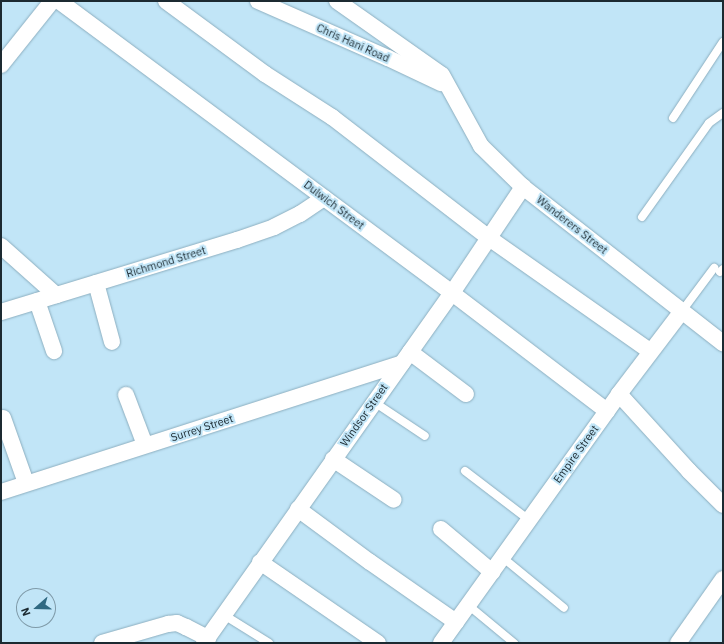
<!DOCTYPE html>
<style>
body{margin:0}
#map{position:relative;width:724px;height:644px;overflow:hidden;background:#c1e5f7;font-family:"IBM Plex Sans",sans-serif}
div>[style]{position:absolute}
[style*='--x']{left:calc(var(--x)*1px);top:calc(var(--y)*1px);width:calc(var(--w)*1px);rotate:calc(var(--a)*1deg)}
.roads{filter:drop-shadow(0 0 1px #8caebf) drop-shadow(0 0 1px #8caebf)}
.service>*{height:8px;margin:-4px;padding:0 4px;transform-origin:4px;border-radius:4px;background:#fff}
.minor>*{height:16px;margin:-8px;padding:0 8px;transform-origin:8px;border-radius:8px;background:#fff}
span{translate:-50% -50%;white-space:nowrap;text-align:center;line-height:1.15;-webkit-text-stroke:4px #c1e5f7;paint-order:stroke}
.street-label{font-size:11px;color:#1c2a31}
.frame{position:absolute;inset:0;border:2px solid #1c2a31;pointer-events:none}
.north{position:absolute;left:16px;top:588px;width:40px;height:40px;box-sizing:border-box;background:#c1e5f7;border:1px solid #7f9aa8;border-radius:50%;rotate:250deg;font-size:11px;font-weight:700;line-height:16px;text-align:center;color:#1c2a31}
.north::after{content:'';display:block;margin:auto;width:14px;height:18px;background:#2f6982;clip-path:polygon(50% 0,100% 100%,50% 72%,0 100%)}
</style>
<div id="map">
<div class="roads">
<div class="service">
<div style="--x:673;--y:118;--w:91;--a:-56.7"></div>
<div style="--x:642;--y:217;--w:115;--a:-54.5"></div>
<div style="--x:709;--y:123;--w:17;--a:-36"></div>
<div style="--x:720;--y:272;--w:4;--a:-45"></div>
<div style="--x:682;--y:311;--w:54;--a:-53.3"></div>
<div style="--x:374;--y:402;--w:61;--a:33.7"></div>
<div style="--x:465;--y:471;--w:81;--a:37.4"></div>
<div style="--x:502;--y:557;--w:80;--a:39.4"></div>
<div style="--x:468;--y:605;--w:60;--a:39.6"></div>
<div style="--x:224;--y:615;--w:53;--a:31.9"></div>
</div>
<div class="minor">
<div style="--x:59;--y:1;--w:490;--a:36.6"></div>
<div style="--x:452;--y:293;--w:195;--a:37.3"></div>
<div style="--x:166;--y:1;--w:123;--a:36.4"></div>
<div style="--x:265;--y:74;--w:80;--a:32.7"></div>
<div style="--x:332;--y:117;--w:198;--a:37.6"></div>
<div style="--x:489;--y:238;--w:197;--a:35.1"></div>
<div style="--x:258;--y:1;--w:142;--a:23.7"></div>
<div style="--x:388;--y:58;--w:59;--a:25.3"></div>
<div style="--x:337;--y:1;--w:128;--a:35.2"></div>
<div style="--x:442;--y:75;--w:81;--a:61.2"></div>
<div style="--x:481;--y:146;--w:59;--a:44.3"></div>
<div style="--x:523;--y:187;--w:254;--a:38"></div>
<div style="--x:1;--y:65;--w:82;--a:-51.4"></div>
<div style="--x:1;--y:246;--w:74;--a:41.7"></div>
<div style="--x:96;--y:283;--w:61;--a:74.8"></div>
<div style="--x:37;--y:301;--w:53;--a:71.2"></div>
<div style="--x:1;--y:312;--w:247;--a:-17"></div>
<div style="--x:237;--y:240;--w:39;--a:-19"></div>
<div style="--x:274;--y:227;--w:29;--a:-27"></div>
<div style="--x:300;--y:214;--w:29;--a:-34"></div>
<div style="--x:410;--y:352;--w:70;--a:36.9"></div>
<div style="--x:619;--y:394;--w:104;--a:47.7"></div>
<div style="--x:689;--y:471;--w:48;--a:45"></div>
<div style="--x:126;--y:395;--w:53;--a:69.2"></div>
<div style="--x:3;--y:418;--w:69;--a:70.5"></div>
<div style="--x:333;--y:459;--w:73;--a:33.9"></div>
<div style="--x:1;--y:492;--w:421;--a:-17.8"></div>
<div style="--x:298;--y:509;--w:89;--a:36.4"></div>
<div style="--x:370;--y:562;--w:105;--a:34.9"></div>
<div style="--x:441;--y:529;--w:67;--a:40.1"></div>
<div style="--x:260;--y:562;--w:143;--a:34.5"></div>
<div style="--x:102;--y:643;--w:69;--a:-16.1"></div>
<div style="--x:168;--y:624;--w:9;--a:-6"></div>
<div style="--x:177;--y:623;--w:10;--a:24"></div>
<div style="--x:186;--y:627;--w:25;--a:27"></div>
<div style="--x:204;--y:643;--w:429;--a:-54.7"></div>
<div style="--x:452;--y:293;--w:128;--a:-56.2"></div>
<div style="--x:441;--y:643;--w:306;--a:-54.4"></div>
<div style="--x:619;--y:394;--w:104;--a:-52.8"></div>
<div style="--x:678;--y:643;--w:78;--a:-54.9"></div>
</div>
</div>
<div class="street-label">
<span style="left:353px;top:43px;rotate:24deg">Chris Hani Road</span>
<span style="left:334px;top:205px;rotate:37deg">Dulwich Street</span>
<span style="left:572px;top:225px;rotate:38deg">Wanderers Street</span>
<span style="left:166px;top:262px;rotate:-17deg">Richmond Street</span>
<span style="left:364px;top:415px;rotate:-55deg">Windsor Street</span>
<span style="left:202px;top:428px;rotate:-18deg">Surrey Street</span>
<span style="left:576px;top:454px;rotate:-54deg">Empire Street</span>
</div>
<div class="frame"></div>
<div class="north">N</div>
</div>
